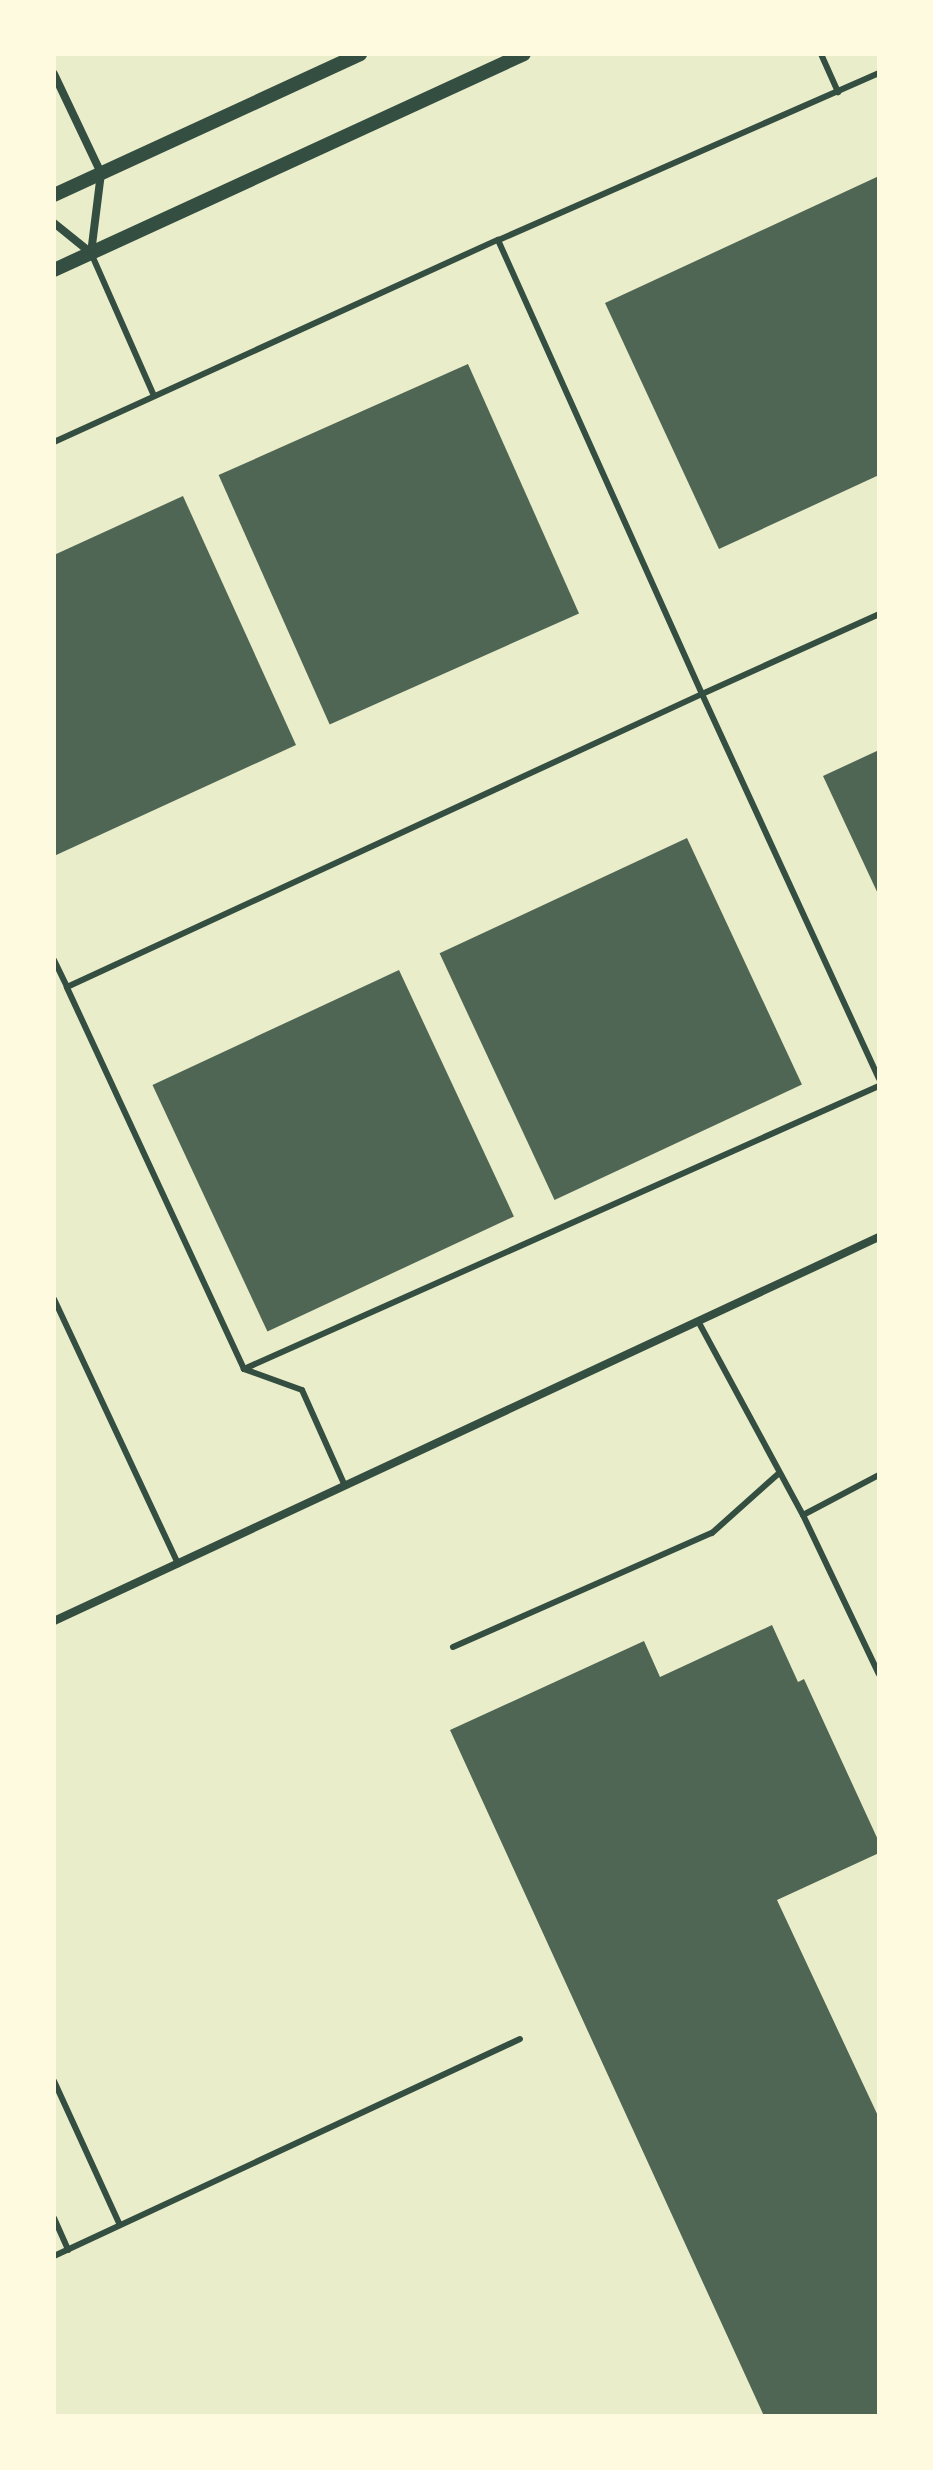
<!DOCTYPE html>
<style>
body{margin:0}
#map{position:relative;width:933px;height:2470px;overflow:hidden;background:#e9edc9;font-family:"Archivo Narrow",sans-serif}
div>[style]{position:absolute}
[style*='--x']{left:calc(var(--x)*1px);top:calc(var(--y)*1px);width:calc(var(--w)*1px);rotate:calc(var(--a)*1deg)}
.building>*{inset:0;background:#4f6655;transform-origin:0 0}
.service>*{height:6px;margin:-3px;padding:0 3px;transform-origin:3px;border-radius:3px;background:#344e41}
.minor>*{height:8px;margin:-4px;padding:0 4px;transform-origin:4px;border-radius:4px;background:#344e41}
.tertiary>*{height:14px;margin:-7px;padding:0 7px;transform-origin:7px;border-radius:7px;background:#344e41}
span{translate:-50% -50%;white-space:nowrap;text-align:center;line-height:1.15;-webkit-text-stroke:6px #fefae0;paint-order:stroke}
.frame{position:absolute;inset:0;border:56px solid #fefae0;pointer-events:none}
</style>
<div id="map">
<div class="building">
<div style="clip-path:polygon(879px 176px,879px 475px,719px 549px,605px 303px)"></div>
<div style="left:468px;top:364px;width:273px;height:273px;rotate:66deg"></div>
<div style="clip-path:polygon(183px 496px,296px 745px,54px 856px,54px 555px)"></div>
<div style="clip-path:polygon(879px 750px,879px 896px,823px 776px)"></div>
<div style="left:687px;top:838px;width:272px;height:273px;rotate:65deg"></div>
<div style="left:399px;top:970px;width:272px;height:272px;rotate:65deg"></div>
<div style="clip-path:polygon(772px 1625px,798px 1682px,804px 1679px,879px 1842px,879px 1853px,777px 1900px,879px 2118px,879px 2416px,764px 2416px,450px 1730px,644px 1641px,660px 1677px)"></div>
</div>
<div class="service">
<div style="--x:821;--y:54;--w:42;--a:65.9"></div>
<div style="--x:879;--y:73;--w:416;--a:156.3"></div>
<div style="--x:498;--y:240;--w:498;--a:65.8"></div>
<div style="--x:702;--y:694;--w:194;--a:-24.3"></div>
<div style="--x:91;--y:253;--w:156;--a:66.2"></div>
<div style="--x:54;--y:442;--w:488;--a:-24.5"></div>
<div style="--x:54;--y:960;--w:30;--a:64"></div>
<div style="--x:54;--y:1299;--w:293;--a:64.9"></div>
<div style="--x:698;--y:1321;--w:221;--a:61.6"></div>
<div style="--x:803;--y:1515;--w:176;--a:64.5"></div>
<div style="--x:244;--y:1369;--w:695;--a:-24.02"></div>
<div style="--x:345;--y:1486;--w:105;--a:-114.1"></div>
<div style="--x:302;--y:1390;--w:62;--a:-160.1"></div>
<div style="--x:244;--y:1369;--w:421;--a:-114.9"></div>
<div style="--x:67;--y:987;--w:699;--a:-24.77"></div>
<div style="--x:702;--y:694;--w:423;--a:65.3"></div>
<div style="--x:803;--y:1515;--w:86;--a:-27.8"></div>
<div style="--x:453;--y:1647;--w:283;--a:-23.8"></div>
<div style="--x:712;--y:1533;--w:89;--a:-41.8"></div>
<div style="--x:54;--y:2081;--w:158;--a:65.4"></div>
<div style="--x:54;--y:2218;--w:35;--a:66"></div>
<div style="--x:54;--y:2256;--w:514;--a:-24.97"></div>
</div>
<div class="minor">
<div style="--x:54;--y:74;--w:110;--a:64.6"></div>
<div style="--x:101;--y:173;--w:81;--a:97.1"></div>
<div style="--x:54;--y:223;--w:48;--a:39"></div>
<div style="--x:54;--y:1621;--w:910;--a:-24.96"></div>
</div>
<div class="tertiary">
<div style="--x:54;--y:195;--w:337;--a:-24.7"></div>
<div style="--x:54;--y:270;--w:517;--a:-24.68"></div>
</div>
<div class="frame"></div>
</div>
